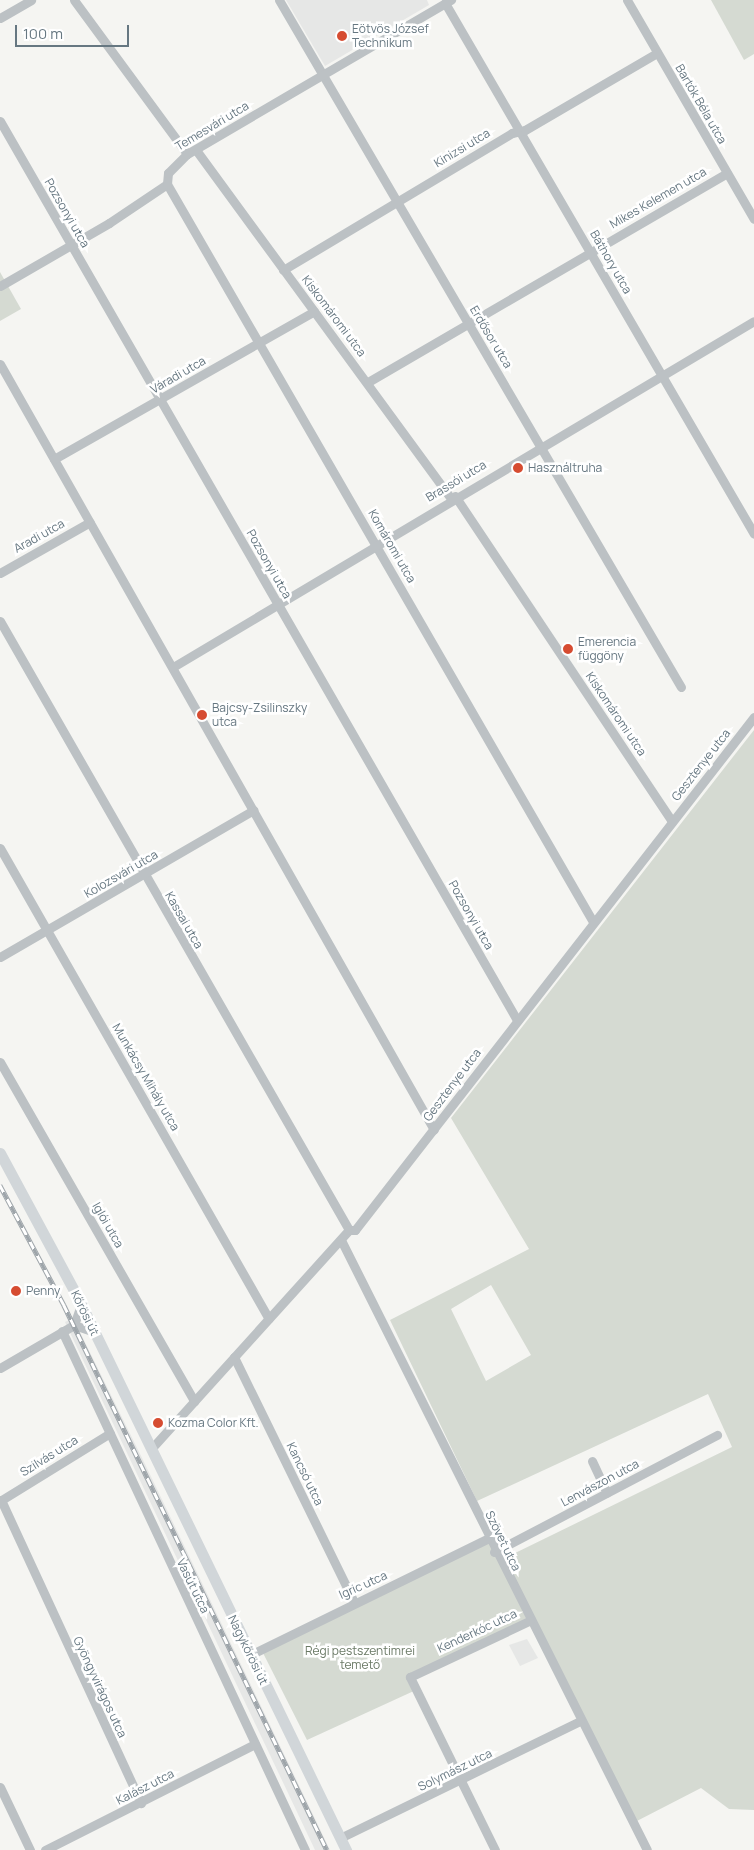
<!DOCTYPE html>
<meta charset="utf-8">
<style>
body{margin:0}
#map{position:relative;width:754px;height:1850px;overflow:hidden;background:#f5f5f2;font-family:Manrope,sans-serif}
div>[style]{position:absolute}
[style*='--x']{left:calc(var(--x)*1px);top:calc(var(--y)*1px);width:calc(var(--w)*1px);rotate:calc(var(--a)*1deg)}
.built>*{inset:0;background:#e6e7e6}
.green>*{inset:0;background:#d5dad2}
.minor>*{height:9px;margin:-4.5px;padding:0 4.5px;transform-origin:4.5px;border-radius:4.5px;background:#bcc1c4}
.major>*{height:11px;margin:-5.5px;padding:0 5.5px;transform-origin:5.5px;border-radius:5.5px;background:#d1d6d9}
.rail>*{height:4.5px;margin-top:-2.25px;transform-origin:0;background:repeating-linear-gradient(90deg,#fff 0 8px,#9ea5aa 0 16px);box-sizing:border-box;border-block:1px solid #9ea5aa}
.dots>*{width:14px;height:14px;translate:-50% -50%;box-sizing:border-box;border:2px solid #fff;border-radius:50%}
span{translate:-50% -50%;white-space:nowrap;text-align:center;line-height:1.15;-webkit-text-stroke:5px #fff;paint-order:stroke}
.poi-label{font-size:12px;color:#667781}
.left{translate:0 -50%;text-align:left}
.street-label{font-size:12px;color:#667781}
.park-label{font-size:12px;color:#6a7965}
.scale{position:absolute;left:15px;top:25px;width:114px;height:22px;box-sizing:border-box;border:2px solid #667781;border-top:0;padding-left:6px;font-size:15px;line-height:18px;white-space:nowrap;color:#667781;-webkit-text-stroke:4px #fff;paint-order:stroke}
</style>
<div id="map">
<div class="built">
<div style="clip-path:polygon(286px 0,427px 0,429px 5px,325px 66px)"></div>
<div style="clip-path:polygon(73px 1318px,145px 1464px,330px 1850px,315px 1850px,65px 1322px)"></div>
<div style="clip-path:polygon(527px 1639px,538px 1658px,520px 1666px,509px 1645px)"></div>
</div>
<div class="green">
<div style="clip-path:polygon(711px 0,754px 0,754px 54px,744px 60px)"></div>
<div style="clip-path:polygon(0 272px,21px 309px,0 321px)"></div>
<div style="clip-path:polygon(evenodd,754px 730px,754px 1810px,729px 1809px,701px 1788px,633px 1823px,505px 1558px,732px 1447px,708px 1394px,477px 1501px,390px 1320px,529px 1249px,451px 1118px,754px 730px,491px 1285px,531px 1355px,486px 1381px,451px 1309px,491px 1285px)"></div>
<div style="clip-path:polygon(487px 1539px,529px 1621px,410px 1677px,416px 1690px,307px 1740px,261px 1649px)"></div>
</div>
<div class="minor">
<div style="--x:74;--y:0;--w:191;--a:53.7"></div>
<div style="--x:279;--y:0;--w:796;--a:59.67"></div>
<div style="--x:627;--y:0;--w:253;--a:59.9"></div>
<div style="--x:445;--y:3;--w:614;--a:59.8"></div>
<div style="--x:0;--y:18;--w:36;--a:-30"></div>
<div style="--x:0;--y:121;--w:1037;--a:60.1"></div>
<div style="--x:196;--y:150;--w:431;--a:53.8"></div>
<div style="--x:167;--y:184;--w:852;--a:60"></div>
<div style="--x:283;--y:270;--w:267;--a:-30.9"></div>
<div style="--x:512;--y:133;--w:13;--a:-13"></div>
<div style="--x:525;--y:130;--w:153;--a:-30.3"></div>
<div style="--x:0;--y:286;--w:126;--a:-30"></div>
<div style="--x:109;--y:223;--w:70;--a:-33.9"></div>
<div style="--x:167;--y:184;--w:11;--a:-85"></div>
<div style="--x:168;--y:173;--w:27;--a:-45"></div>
<div style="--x:187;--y:154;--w:306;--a:-30.3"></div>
<div style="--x:0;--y:364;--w:880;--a:60.46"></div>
<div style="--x:368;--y:382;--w:415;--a:-30.2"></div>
<div style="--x:54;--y:459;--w:299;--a:-29.6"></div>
<div style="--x:455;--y:496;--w:391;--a:56.3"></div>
<div style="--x:0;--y:573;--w:103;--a:-29.5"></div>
<div style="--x:0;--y:621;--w:702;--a:60.18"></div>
<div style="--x:173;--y:667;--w:676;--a:-30.77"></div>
<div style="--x:0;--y:848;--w:542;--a:60.27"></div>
<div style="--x:0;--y:957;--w:293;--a:-30.1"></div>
<div style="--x:0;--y:1062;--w:391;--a:60.2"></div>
<div style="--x:341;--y:1240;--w:682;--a:63.36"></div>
<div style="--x:74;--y:1325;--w:21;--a:-71"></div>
<div style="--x:62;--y:1331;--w:573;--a:64.91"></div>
<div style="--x:234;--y:1357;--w:273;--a:63.9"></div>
<div style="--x:0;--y:1368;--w:86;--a:-30.2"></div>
<div style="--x:74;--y:1325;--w:21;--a:19"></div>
<div style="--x:151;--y:1449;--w:295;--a:-47.9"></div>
<div style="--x:349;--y:1230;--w:6;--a:0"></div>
<div style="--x:355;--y:1230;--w:650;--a:-52.13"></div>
<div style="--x:592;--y:1461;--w:35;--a:65"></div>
<div style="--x:1;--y:1500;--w:334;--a:65.2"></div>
<div style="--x:0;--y:1501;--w:129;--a:-31.7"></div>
<div style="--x:494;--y:1552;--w:252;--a:-27.7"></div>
<div style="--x:250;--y:1655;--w:264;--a:-26.1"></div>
<div style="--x:0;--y:1787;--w:70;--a:64.5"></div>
<div style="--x:340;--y:1838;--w:267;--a:-26"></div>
<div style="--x:45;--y:1850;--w:235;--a:-26.8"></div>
<div style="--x:495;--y:1850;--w:193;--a:-116.2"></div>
<div style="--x:410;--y:1677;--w:132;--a:-25.2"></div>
</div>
<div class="major">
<div style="--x:0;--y:1153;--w:165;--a:61.7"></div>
<div style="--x:78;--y:1298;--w:614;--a:64.1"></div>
</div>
<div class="rail">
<div style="--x:0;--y:1185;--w:136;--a:61.9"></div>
<div style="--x:64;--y:1305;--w:605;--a:64.24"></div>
</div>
<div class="dots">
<div style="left:342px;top:36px;background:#d64c31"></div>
<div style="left:518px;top:468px;background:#d64c31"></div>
<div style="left:568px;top:649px;background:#d64c31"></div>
<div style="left:202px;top:715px;background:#d64c31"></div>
<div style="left:16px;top:1291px;background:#d64c31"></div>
<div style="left:158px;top:1423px;background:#d64c31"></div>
</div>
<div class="poi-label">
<span class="left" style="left:352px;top:36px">Eötvös József<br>Technikum</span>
<span class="left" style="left:528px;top:468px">Használtruha</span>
<span class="left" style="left:578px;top:649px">Emerencia<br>függöny</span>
<span class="left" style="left:212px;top:715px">Bajcsy-Zsilinszky<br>utca</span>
<span class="left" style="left:26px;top:1291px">Penny</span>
<span class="left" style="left:168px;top:1423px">Kozma Color Kft.</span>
</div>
<div class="street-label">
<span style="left:701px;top:104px;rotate:60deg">Bartók Béla utca</span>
<span style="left:212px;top:126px;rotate:-31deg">Temesvári utca</span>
<span style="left:462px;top:148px;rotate:-31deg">Kinizsi utca</span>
<span style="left:658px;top:198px;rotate:-30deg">Mikes Kelemen utca</span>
<span style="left:67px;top:213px;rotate:60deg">Pozsonyi utca</span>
<span style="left:611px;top:262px;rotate:60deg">Báthory utca</span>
<span style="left:334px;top:316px;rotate:53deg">Kiskomáromi utca</span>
<span style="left:491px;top:337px;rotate:59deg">Erdősor utca</span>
<span style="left:178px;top:375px;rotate:-30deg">Váradi utca</span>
<span style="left:456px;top:481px;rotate:-31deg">Brassói utca</span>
<span style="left:39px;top:536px;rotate:-29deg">Aradi utca</span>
<span style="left:392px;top:546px;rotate:60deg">Komáromi utca</span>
<span style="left:269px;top:564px;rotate:60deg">Pozsonyi utca</span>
<span style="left:616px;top:714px;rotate:56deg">Kiskomáromi utca</span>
<span style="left:701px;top:765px;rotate:-52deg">Gesztenye utca</span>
<span style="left:121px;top:874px;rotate:-30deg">Kolozsvári utca</span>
<span style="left:471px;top:915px;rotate:60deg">Pozsonyi utca</span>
<span style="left:184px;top:920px;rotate:60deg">Kassai utca</span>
<span style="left:146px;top:1077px;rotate:60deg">Munkácsy Mihály utca</span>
<span style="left:452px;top:1085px;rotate:-53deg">Gesztenye utca</span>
<span style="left:108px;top:1225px;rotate:60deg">Iglói utca</span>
<span style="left:85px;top:1313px;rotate:64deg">Kőrösi út</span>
<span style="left:49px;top:1456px;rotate:-32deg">Szilvás utca</span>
<span style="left:305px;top:1474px;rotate:64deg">Kancsó utca</span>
<span style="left:600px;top:1483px;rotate:-28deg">Lenvászon utca</span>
<span style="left:503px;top:1541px;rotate:64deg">Szövet utca</span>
<span style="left:363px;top:1585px;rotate:-24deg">Igric utca</span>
<span style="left:193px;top:1586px;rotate:64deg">Vasút utca</span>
<span style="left:477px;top:1631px;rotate:-25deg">Kenderkóc utca</span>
<span style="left:248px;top:1650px;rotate:64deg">Nagykőrösi út</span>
<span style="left:100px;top:1687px;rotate:65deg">Gyöngyvirágos utca</span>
<span style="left:455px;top:1770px;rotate:-26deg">Solymász utca</span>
<span style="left:145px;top:1787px;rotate:-27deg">Kalász utca</span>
</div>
<div class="park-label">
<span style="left:360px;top:1658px">Régi pestszentimrei<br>temető</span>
</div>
<div class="scale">100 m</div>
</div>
